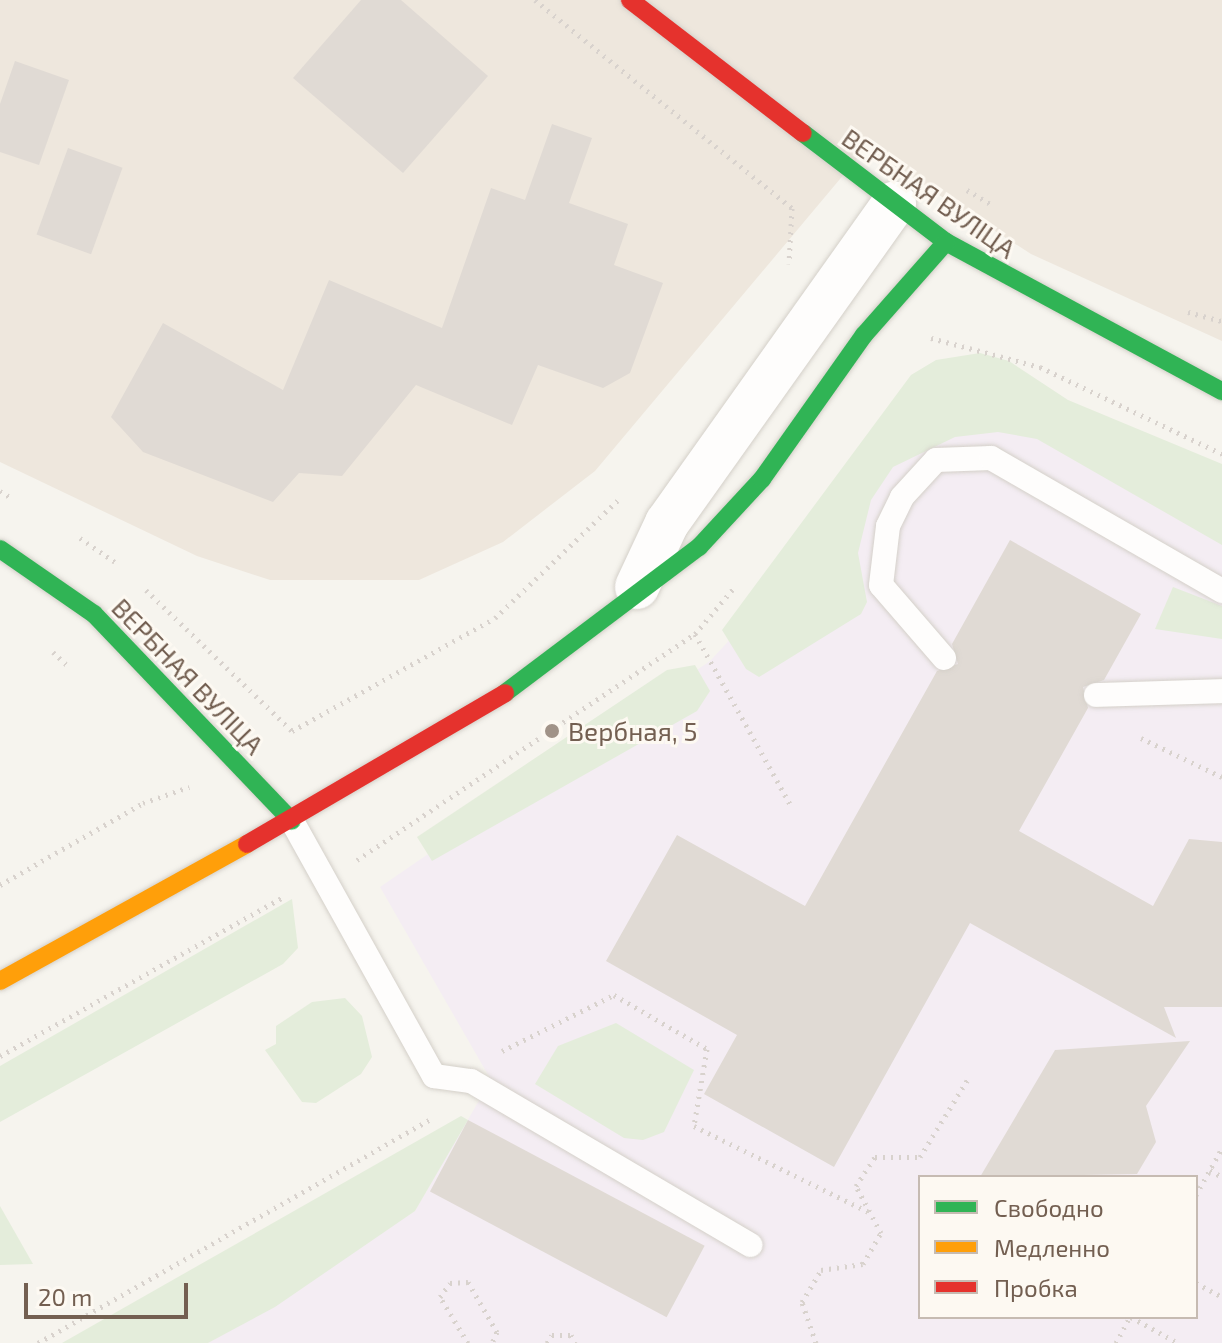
<!DOCTYPE html>
<meta charset="utf-8">
<style>
body{margin:0}
#map{position:relative;width:1222px;height:1343px;overflow:hidden;background:#f6f4ee;font-family:"Exo 2",sans-serif}
div>[style]{position:absolute}
[style*='--x']{left:calc(var(--x)*1px);top:calc(var(--y)*1px);width:calc(var(--w)*1px);rotate:calc(var(--a)*1deg)}
.residential>*{inset:0;background:#eee7dd}
.education>*{inset:0;background:#f4edf3}
.green>*{inset:0;background:#e4eddb}
.building>*{inset:0;background:#e0dad4;transform-origin:0 0}
.path>*{height:5px;margin-top:-2.5px;transform-origin:0;background:repeating-linear-gradient(90deg,#d8d2cd 0 2px,transparent 0 8px)}
.roads{filter:drop-shadow(0 0 2px #d4d0c9) drop-shadow(0 0 2px #d4d0c9)}
.lane>*{height:24px;margin:-12px;padding:0 12px;transform-origin:12px;border-radius:12px;background:#fefdfc}
.street>*{height:44px;margin:-22px;padding:0 22px;transform-origin:22px;border-radius:22px;background:#fefdfc}
.fast>*{height:18px;margin:-9px;padding:0 9px;transform-origin:9px;border-radius:9px;background:#30b455}
.slow>*{height:18px;margin:-9px;padding:0 9px;transform-origin:9px;border-radius:9px;background:#ff9f0a}
.jam>*{height:18px;margin:-9px;padding:0 9px;transform-origin:9px;border-radius:9px;background:#e5322d}
.dots>*{width:22px;height:22px;translate:-50% -50%;box-sizing:border-box;border:4px solid #fdf9f2;border-radius:50%}
span{translate:-50% -50%;white-space:nowrap;text-align:center;line-height:1.15;-webkit-text-stroke:6px #fdf9f2;paint-order:stroke}
.street-label{font-size:26px;color:#735f51}
.poi-label{font-size:26px;color:#735f51}
.left{translate:0 -50%;text-align:left}
.legend{position:absolute;left:918px;top:1175px;width:280px;height:144px;box-sizing:border-box;background:#fdf9f2;border:2px solid #c6bbb2;margin:0;padding:10px 14px;list-style:none;font-size:24px;color:#735f51}
.legend li{display:flex;align-items:center;gap:16px;height:40px}
.legend b{width:40px;border:2px solid #c6bbb2}
.scale{position:absolute;left:24px;top:1283px;width:164px;height:36px;box-sizing:border-box;border:4px solid #735f51;border-top:0;padding-left:10px;font-size:24px;line-height:28px;white-space:nowrap;color:#735f51;-webkit-text-stroke:6px #fdf9f2;paint-order:stroke}
</style>
<div id="map">
<div class="residential">
<div style="clip-path:polygon(0 0,1222px 0,1222px 341px,1031px 254px,866px 148px,595px 471px,503px 542px,419px 580px,270px 580px,197px 556px,0 462px)"></div>
</div>
<div class="education">
<div style="clip-path:polygon(evenodd,1042px 405px,1222px 473px,1222px 1343px,208px 1343px,415px 1211px,491px 1080px,380px 887px,710px 661px,816px 547px,894px 441px,1042px 405px,920px 1177px,1196px 1177px,1196px 1317px,920px 1317px,920px 1177px)"></div>
</div>
<div class="green">
<div style="clip-path:polygon(980px 353px,1009px 361px,1068px 400px,1222px 464px,1222px 545px,1037px 439px,998px 432px,955px 437px,893px 467px,871px 500px,858px 553px,867px 602px,861px 614px,759px 677px,746px 669px,722px 630px,911px 375px,936px 360px)"></div>
<div style="clip-path:polygon(1173px 587px,1222px 606px,1222px 639px,1155px 629px)"></div>
<div style="clip-path:polygon(695px 665px,710px 691px,697px 711px,432px 861px,417px 837px,667px 670px)"></div>
<div style="clip-path:polygon(292px 899px,298px 948px,283px 964px,0 1122px,0 1066px)"></div>
<div style="clip-path:polygon(345px 998px,362px 1016px,372px 1057px,361px 1074px,316px 1103px,302px 1102px,265px 1050px,276px 1044px,276px 1026px,312px 1002px)"></div>
<div style="clip-path:polygon(616px 1023px,694px 1070px,664px 1132px,643px 1140px,624px 1138px,535px 1084px,558px 1046px)"></div>
<div style="clip-path:polygon(461px 1116px,468px 1120px,415px 1211px,275px 1307px,208px 1343px,62px 1343px)"></div>
<div style="clip-path:polygon(0 1206px,33px 1264px,0 1265px)"></div>
</div>
<div class="building">
<div style="clip-path:polygon(361px 0,401px 0,488px 76px,403px 173px,293px 78px)"></div>
<div style="clip-path:polygon(15px 61px,69px 80px,39px 165px,0 152px,0 104px)"></div>
<div style="clip-path:polygon(552px 124px,592px 138px,569px 203px,628px 224px,614px 265px,663px 283px,630px 373px,603px 388px,538px 365px,512px 425px,416px 385px,342px 476px,299px 473px,273px 502px,143px 452px,111px 417px,163px 323px,283px 390px,329px 280px,442px 328px,491px 188px,525px 200px)"></div>
<div style="left:68px;top:148px;width:58px;height:92px;rotate:20deg"></div>
<div style="clip-path:polygon(1010px 540px,1141px 614px,1104px 680px,1083px 687px,1088px 708px,1019px 831px,1153px 906px,1189px 839px,1222px 842px,1222px 1007px,1164px 1007px,1176px 1038px,970px 923px,834px 1167px,704px 1094px,737px 1035px,606px 961px,677px 835px,805px 906px,937px 671px,958px 664px,952px 644px)"></div>
<div style="clip-path:polygon(1190px 1041px,1146px 1106px,1156px 1142px,1137px 1174px,980px 1177px,1055px 1050px)"></div>
<div style="left:468px;top:1120px;width:268px;height:81px;rotate:28deg"></div>
</div>
<div class="path">
<div style="--x:535;--y:0;--w:331;--a:39"></div>
<div style="--x:792;--y:208;--w:56;--a:93.1"></div>
<div style="--x:967;--y:190;--w:27;--a:31"></div>
<div style="--x:1188;--y:312;--w:35;--a:15"></div>
<div style="--x:931;--y:338;--w:113;--a:14.9"></div>
<div style="--x:1040;--y:367;--w:202;--a:25.5"></div>
<div style="--x:0;--y:491;--w:15;--a:32"></div>
<div style="--x:80;--y:538;--w:42;--a:34.4"></div>
<div style="--x:146;--y:590;--w:203;--a:44"></div>
<div style="--x:292;--y:731;--w:232;--a:-29.1"></div>
<div style="--x:495;--y:618;--w:175;--a:-43.8"></div>
<div style="--x:695;--y:634;--w:195;--a:60.8"></div>
<div style="--x:53;--y:652;--w:22;--a:43"></div>
<div style="--x:1141;--y:738;--w:90;--a:25.7"></div>
<div style="--x:357;--y:860;--w:407;--a:-33.8"></div>
<div style="--x:695;--y:634;--w:59;--a:-49.8"></div>
<div style="--x:0;--y:885;--w:165;--a:-29.8"></div>
<div style="--x:143;--y:803;--w:49;--a:-19.2"></div>
<div style="--x:502;--y:1051;--w:125;--a:-26.6"></div>
<div style="--x:614;--y:995;--w:108;--a:30.1"></div>
<div style="--x:707;--y:1049;--w:78;--a:99.6"></div>
<div style="--x:694;--y:1126;--w:197;--a:26.2"></div>
<div style="--x:0;--y:1056;--w:327;--a:-29.3"></div>
<div style="--x:1210;--y:1170;--w:14;--a:30"></div>
<div style="--x:1196;--y:1195;--w:54;--a:-61"></div>
<div style="--x:1196;--y:1283;--w:30;--a:28"></div>
<div style="--x:1131;--y:1317;--w:54;--a:29"></div>
<div style="--x:38;--y:1343;--w:455;--a:-29.7"></div>
<div style="--x:468;--y:1343;--w:54;--a:-121.3"></div>
<div style="--x:440;--y:1297;--w:17;--a:-54"></div>
<div style="--x:450;--y:1283;--w:18;--a:-3"></div>
<div style="--x:468;--y:1282;--w:58;--a:59.9"></div>
<div style="--x:497;--y:1332;--w:12;--a:114"></div>
<div style="--x:547;--y:1343;--w:9;--a:-58"></div>
<div style="--x:552;--y:1335;--w:19;--a:0"></div>
<div style="--x:571;--y:1335;--w:9;--a:63"></div>
<div style="--x:816;--y:1343;--w:43;--a:-108.9"></div>
<div style="--x:802;--y:1302;--w:37;--a:-59"></div>
<div style="--x:821;--y:1270;--w:42;--a:-8.1"></div>
<div style="--x:863;--y:1264;--w:36;--a:-60"></div>
<div style="--x:881;--y:1233;--w:53;--a:-118"></div>
<div style="--x:856;--y:1186;--w:35;--a:-57"></div>
<div style="--x:875;--y:1157;--w:45;--a:0"></div>
<div style="--x:920;--y:1157;--w:92;--a:-58.4"></div>
<div style="--x:1116;--y:1343;--w:30;--a:-62"></div>
</div>
<div class="roads">
<div class="lane">
<div style="--x:944;--y:658;--w:96;--a:-130.8"></div>
<div style="--x:881;--y:585;--w:59;--a:-83.2"></div>
<div style="--x:888;--y:526;--w:32;--a:-64"></div>
<div style="--x:902;--y:497;--w:50;--a:-47.4"></div>
<div style="--x:936;--y:460;--w:55;--a:-2.1"></div>
<div style="--x:991;--y:458;--w:267;--a:29.9"></div>
<div style="--x:1096;--y:695;--w:126;--a:-1.8"></div>
<div style="--x:292;--y:821;--w:292;--a:60.9"></div>
<div style="--x:434;--y:1076;--w:37;--a:8"></div>
<div style="--x:471;--y:1081;--w:324;--a:30.4"></div>
</div>
<div class="street">
<div style="--x:637;--y:587;--w:71;--a:-64.9"></div>
<div style="--x:667;--y:523;--w:392;--a:-54.6"></div>
</div>
<div class="fast">
<div style="--x:803;--y:133;--w:180;--a:37.3"></div>
<div style="--x:946;--y:242;--w:314;--a:28.4"></div>
<div style="--x:0;--y:549;--w:114;--a:34.7"></div>
<div style="--x:94;--y:614;--w:286;--a:46.3"></div>
<div style="--x:505;--y:693;--w:243;--a:-37"></div>
<div style="--x:699;--y:547;--w:93;--a:-47.2"></div>
<div style="--x:762;--y:479;--w:176;--a:-54.7"></div>
<div style="--x:864;--y:335;--w:124;--a:-48.6"></div>
</div>
<div class="slow">
<div style="--x:0;--y:981;--w:282;--a:-29"></div>
</div>
<div class="jam">
<div style="--x:630;--y:0;--w:218;--a:37.6"></div>
<div style="--x:247;--y:844;--w:299;--a:-30.3"></div>
</div>
</div>
<div class="dots">
<div style="left:552px;top:731px;background:#a19388"></div>
</div>
<div class="street-label">
<span style="left:929px;top:193px;rotate:35deg">ВЕРБНАЯ ВУЛІЦА</span>
<span style="left:188px;top:676px;rotate:46deg">ВЕРБНАЯ ВУЛІЦА</span>
</div>
<div class="poi-label">
<span class="left" style="left:568px;top:731px">Вербная, 5</span>
</div>
<ul class="legend">
<li><b style="height:10px;background:#30b455"></b>Свободно</li>
<li><b style="height:10px;background:#ff9f0a"></b>Медленно</li>
<li><b style="height:10px;background:#e5322d"></b>Пробка</li>
</ul>
<div class="scale">20 m</div>
</div>
